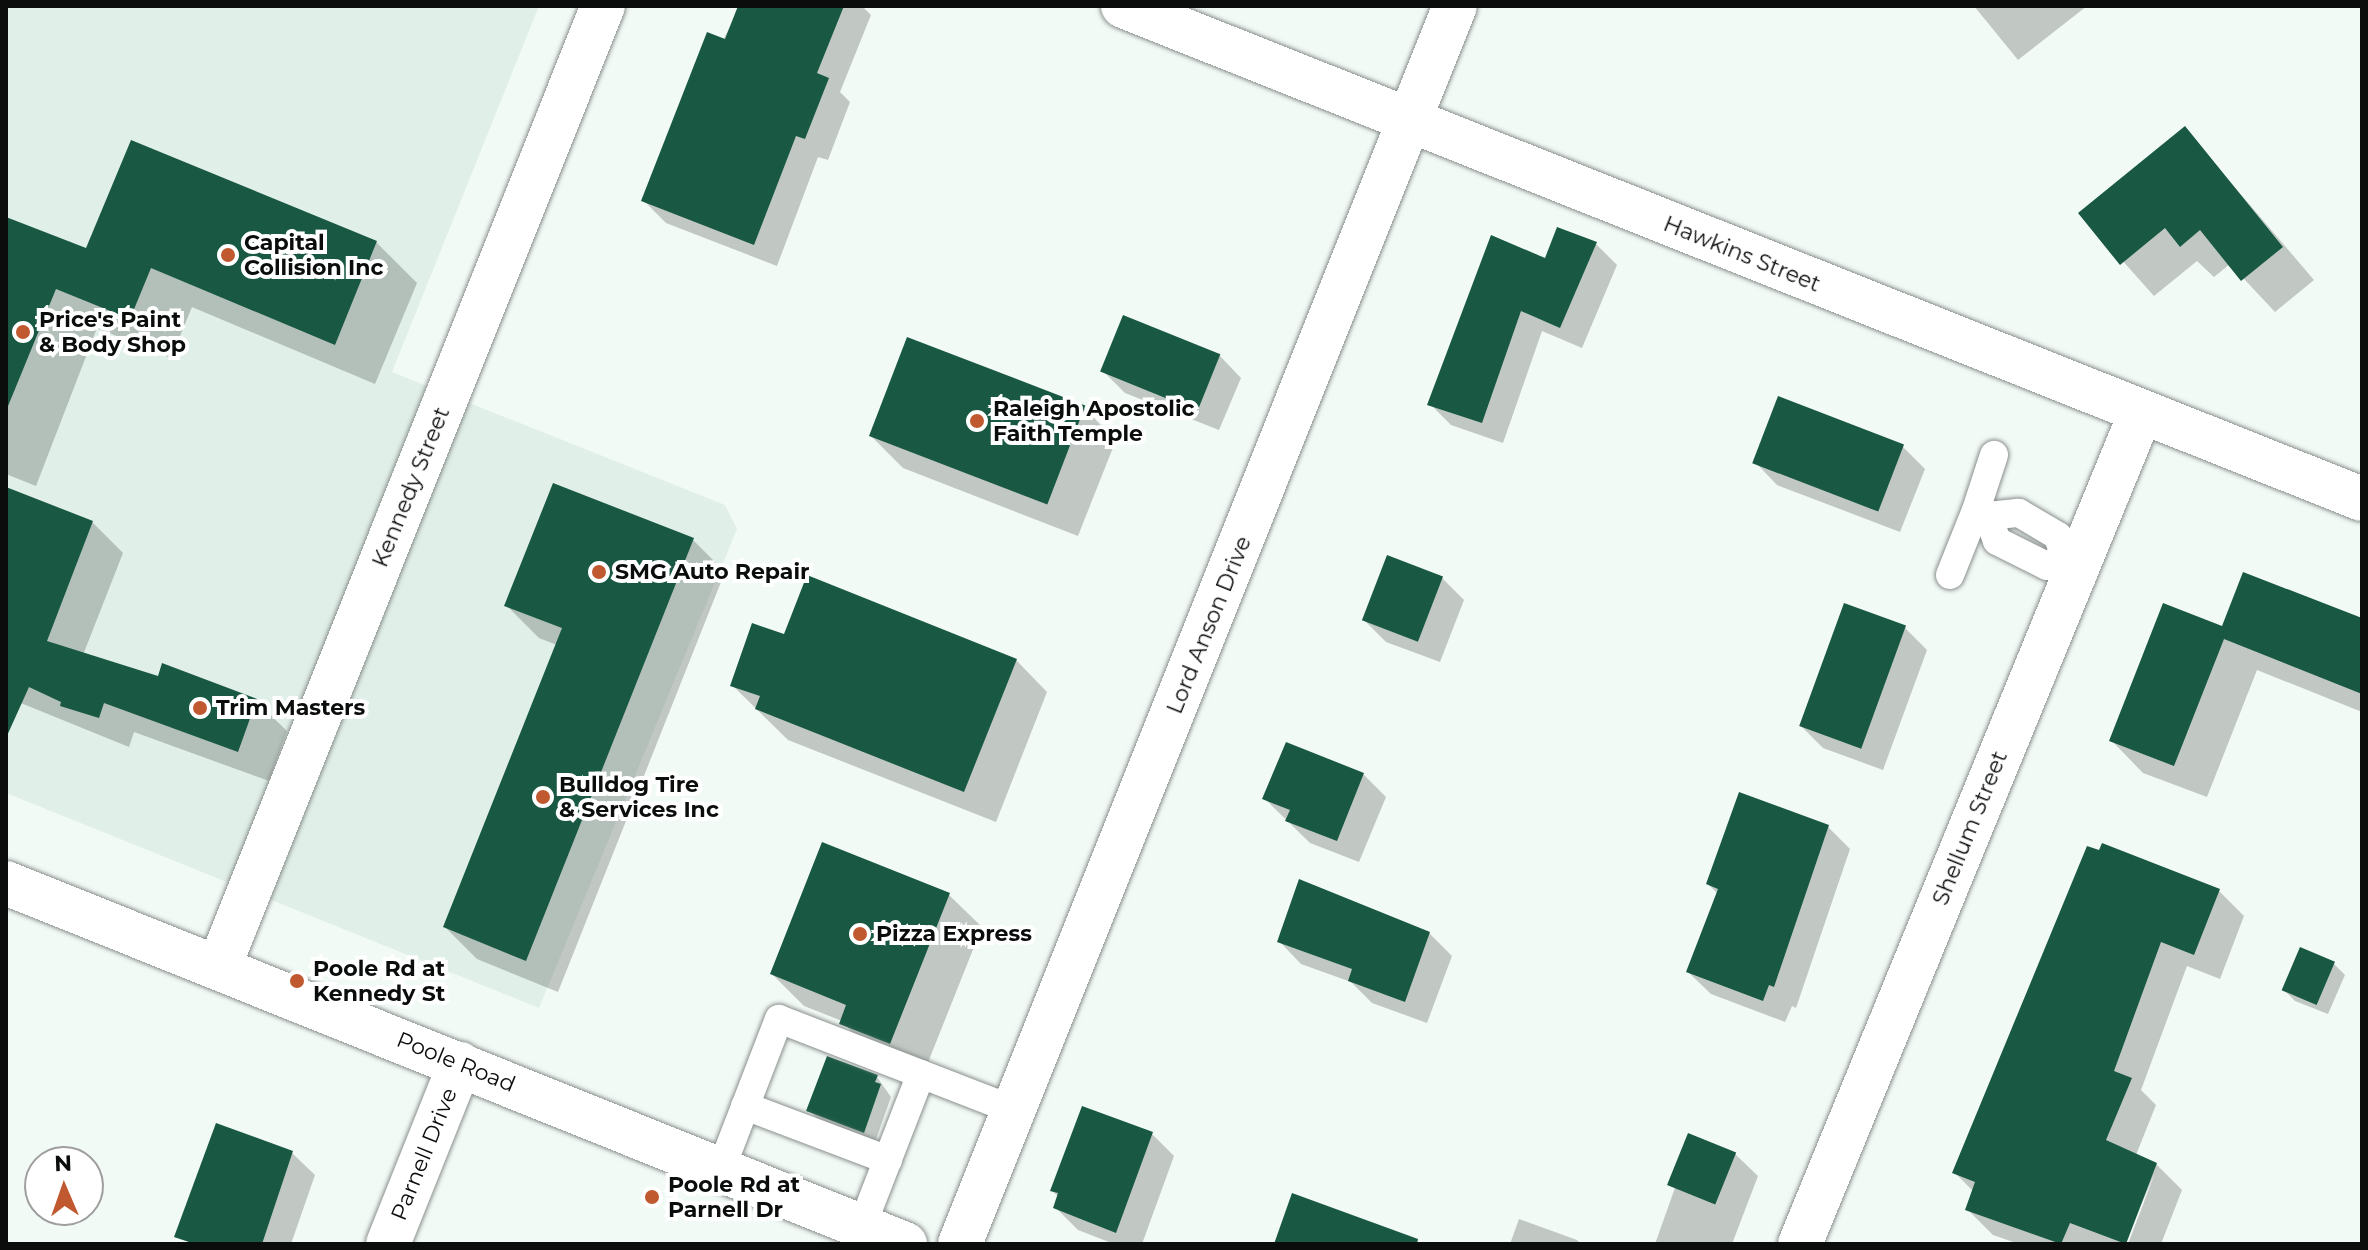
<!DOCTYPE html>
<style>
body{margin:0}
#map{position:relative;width:2368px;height:1250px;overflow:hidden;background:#f2faf6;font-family:Montserrat,sans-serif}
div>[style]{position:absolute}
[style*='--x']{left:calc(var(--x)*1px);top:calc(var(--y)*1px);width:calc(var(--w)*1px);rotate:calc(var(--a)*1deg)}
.built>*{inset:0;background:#e0efe8}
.shadow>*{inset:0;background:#0003}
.building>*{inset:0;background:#195944;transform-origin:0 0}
.roads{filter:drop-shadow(0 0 2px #898f8c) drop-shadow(0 0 2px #898f8c)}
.service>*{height:28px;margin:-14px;padding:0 14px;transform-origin:14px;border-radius:14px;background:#fff}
.minor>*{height:44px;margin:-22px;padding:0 22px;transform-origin:22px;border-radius:22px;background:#fff}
.secondary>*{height:44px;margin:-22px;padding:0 22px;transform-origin:22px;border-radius:22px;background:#fff}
.dots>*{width:22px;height:22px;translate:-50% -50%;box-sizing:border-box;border:4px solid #fff;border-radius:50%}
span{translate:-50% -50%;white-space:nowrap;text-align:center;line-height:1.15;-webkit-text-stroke:8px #fff;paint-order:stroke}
.poi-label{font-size:22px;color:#0a0d0b;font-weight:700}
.left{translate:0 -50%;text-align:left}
.street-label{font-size:22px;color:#0a0d0b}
.frame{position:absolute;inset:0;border:8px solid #0a0d0b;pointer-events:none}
.north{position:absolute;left:24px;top:1146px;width:80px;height:80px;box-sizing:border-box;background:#fff;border:2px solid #9d9e9d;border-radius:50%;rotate:358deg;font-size:22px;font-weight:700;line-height:32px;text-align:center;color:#0a0d0b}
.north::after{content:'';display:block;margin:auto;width:28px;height:36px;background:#c0592f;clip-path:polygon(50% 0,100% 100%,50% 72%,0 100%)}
</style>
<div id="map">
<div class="built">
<div style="clip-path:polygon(6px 6px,539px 6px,392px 372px,725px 505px,737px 529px,539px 1008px,6px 793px)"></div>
</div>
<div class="shadow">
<div style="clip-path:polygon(740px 6px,862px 6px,871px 15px,840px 92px,850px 102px,828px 160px,818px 157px,777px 266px,666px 223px,644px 201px)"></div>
<div style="clip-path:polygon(1974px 6px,2087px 6px,2018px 60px)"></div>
<div style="clip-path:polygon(2185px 129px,2314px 280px,2275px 312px,2230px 264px,2214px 277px,2197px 261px,2154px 296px,2080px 213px)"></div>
<div style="clip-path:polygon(6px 219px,87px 250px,376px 242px,417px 283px,375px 384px,192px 307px,171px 358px,97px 328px,36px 486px,6px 474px)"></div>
<div style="clip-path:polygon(1558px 230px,1596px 244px,1617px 265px,1582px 348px,1542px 331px,1503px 443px,1451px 425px,1430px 404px,1546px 260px)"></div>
<div style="clip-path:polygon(1219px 355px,1241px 378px,1219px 430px,1125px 393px,1103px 371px)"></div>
<div style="clip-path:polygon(1084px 408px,1116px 440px,1078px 536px,903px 468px,871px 436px)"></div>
<div style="clip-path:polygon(1902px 446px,1925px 469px,1900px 532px,1777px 485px,1755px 462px)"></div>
<div style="clip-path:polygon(6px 498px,92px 522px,123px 553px,83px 655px,159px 678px,163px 666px,256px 701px,287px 731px,269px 781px,134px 732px,129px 747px,6px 697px)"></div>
<div style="clip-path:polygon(693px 540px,725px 572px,558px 992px,477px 959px,445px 927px,557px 645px,539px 638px,507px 606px)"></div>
<div style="clip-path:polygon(1442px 578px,1464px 600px,1440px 662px,1386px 642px,1364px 620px)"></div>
<div style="clip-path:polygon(2362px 621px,2362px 712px,2257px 670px,2207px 797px,2143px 773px,2111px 740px,2223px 629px)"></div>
<div style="clip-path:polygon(1905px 628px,1927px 650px,1883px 770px,1823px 748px,1801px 726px)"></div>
<div style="clip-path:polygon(785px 636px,1016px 660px,1047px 692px,996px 822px,788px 740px,732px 685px)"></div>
<div style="clip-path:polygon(1363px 774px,1386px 797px,1359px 862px,1310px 843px,1265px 799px)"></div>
<div style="clip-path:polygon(1828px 827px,1850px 849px,1796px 1008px,1792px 1006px,1785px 1022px,1711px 994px,1688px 972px,1718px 894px,1708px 884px)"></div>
<div style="clip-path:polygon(823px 845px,949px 895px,982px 927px,923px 1075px,874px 1056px,842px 1021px,804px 1006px,772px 974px)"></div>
<div style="clip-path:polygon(2088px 848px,2219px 891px,2244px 916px,2220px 979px,2187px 966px,2141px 1090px,2156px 1105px,2136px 1155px,2156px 1164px,2182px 1190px,2161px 1244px,2128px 1244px,2155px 1173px,2124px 1244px,2019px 1244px,1993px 1235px,1967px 1209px,1974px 1192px,1955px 1173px)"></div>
<div style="clip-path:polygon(1429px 933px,1452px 956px,1427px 1023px,1372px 1003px,1351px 982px,1301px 964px,1279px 941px)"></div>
<div style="clip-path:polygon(2334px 964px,2345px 975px,2328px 1014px,2295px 1001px,2284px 990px)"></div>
<div style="clip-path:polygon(877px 1077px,891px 1097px,875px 1142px,820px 1121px,809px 1110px)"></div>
<div style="clip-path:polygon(1152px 1134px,1174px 1156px,1142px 1244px,1114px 1244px,1078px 1230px,1056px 1208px,1059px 1197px,1052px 1191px)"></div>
<div style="clip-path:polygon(1693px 1137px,1735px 1154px,1758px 1176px,1732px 1244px,1655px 1244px)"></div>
<div style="clip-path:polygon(292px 1153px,315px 1175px,291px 1244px,190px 1244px,178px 1232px)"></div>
<div style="clip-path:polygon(1519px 1219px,1577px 1240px,1581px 1244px,1510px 1244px)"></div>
</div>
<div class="building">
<div style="clip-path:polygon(738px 6px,844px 6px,817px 73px,829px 78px,805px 139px,796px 136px,754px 245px,641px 201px,707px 32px,725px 39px)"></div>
<div style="clip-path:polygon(2185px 126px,2283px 247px,2241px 281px,2200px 230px,2180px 247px,2165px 228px,2120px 265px,2078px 213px)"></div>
<div style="clip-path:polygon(131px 140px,377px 241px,335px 345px,151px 268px,130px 319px,56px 289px,6px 411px,6px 217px,86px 248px)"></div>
<div style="clip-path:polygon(1557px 227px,1597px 242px,1560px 328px,1521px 311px,1482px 423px,1427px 405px,1491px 235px,1545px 258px)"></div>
<div style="left:1123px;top:315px;width:105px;height:61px;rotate:22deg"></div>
<div style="left:907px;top:337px;width:191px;height:106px;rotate:21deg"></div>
<div style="left:1778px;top:396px;width:135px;height:72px;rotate:21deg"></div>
<div style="clip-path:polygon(553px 483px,694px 538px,526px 961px,443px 927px,562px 628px,504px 606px)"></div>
<div style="clip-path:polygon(6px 487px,93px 521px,47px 641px,158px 676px,162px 663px,257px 699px,238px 752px,104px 703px,99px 718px,60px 706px,61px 702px,29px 687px,6px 738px)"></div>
<div style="left:1387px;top:555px;width:60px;height:70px;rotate:21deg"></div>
<div style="clip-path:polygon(2243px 572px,2362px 618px,2362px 694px,2224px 639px,2174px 766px,2109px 741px,2163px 603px,2222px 626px)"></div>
<div style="clip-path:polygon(807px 575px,1017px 659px,964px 792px,755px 709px,760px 696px,730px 686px,752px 623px,784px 634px)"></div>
<div style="left:1844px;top:603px;width:66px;height:131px;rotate:20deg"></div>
<div style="clip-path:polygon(1286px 742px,1364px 773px,1337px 841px,1285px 821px,1290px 810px,1262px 799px)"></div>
<div style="clip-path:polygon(1739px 792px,1829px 825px,1774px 987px,1769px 985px,1763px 1001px,1686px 972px,1718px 889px,1706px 884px)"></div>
<div style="clip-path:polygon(822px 842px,950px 893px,890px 1044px,839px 1024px,846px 1005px,770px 974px)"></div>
<div style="clip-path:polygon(2102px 843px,2220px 889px,2194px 955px,2161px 942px,2114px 1071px,2132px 1078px,2106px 1140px,2157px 1163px,2126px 1244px,2070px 1223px,2061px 1244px,1965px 1210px,1975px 1182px,1952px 1173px,2087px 846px,2099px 850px)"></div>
<div style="clip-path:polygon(1299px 879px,1430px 932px,1405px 1002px,1348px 981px,1352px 969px,1277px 942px)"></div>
<div style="left:2300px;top:947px;width:38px;height:47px;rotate:23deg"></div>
<div style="clip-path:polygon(827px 1056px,878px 1075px,875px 1082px,881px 1084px,864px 1133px,806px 1111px)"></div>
<div style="clip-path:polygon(1082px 1106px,1153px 1132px,1116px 1233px,1053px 1208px,1058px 1193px,1050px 1191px)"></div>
<div style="clip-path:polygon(216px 1123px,293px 1151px,262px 1244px,195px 1244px,174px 1237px)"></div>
<div style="left:1688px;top:1133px;width:52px;height:56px;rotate:22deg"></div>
<div style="clip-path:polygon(1292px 1193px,1418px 1239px,1417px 1244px,1274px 1244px)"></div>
</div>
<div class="roads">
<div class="service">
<div style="--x:1988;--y:516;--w:13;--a:-153"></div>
<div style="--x:1976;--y:510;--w:58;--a:-71.9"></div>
<div style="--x:2064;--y:557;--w:19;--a:152"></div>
<div style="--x:2047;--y:566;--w:56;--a:-153.4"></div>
<div style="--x:1997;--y:541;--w:27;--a:-110"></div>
<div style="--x:1988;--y:516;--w:31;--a:-6"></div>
<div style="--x:2019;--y:513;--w:45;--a:30.5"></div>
<div style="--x:2058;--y:536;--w:22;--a:74"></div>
<div style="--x:2064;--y:557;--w:15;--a:28"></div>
<div style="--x:1950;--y:575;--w:70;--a:-68.2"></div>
<div style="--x:745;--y:1106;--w:153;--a:20.7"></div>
<div style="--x:721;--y:1169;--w:161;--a:-68.9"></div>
<div style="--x:779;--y:1019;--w:252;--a:21.2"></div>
<div style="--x:862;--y:1226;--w:163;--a:-68.8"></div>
</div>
<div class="minor">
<div style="--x:1123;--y:6;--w:1333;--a:21.7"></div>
<div style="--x:219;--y:967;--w:1035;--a:-68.22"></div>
<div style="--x:388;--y:1244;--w:194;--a:-68.2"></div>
<div style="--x:960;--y:1244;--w:1333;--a:-68.21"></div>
<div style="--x:1800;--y:1244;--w:899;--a:-67.71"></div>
</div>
<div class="secondary">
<div style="--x:6;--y:883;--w:969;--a:21.88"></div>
</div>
</div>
<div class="dots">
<div style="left:228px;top:255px;background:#c0592f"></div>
<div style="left:23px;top:332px;background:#c0592f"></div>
<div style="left:977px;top:421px;background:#c0592f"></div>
<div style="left:599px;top:572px;background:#c0592f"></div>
<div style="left:200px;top:708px;background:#c0592f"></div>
<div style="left:543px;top:797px;background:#c0592f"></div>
<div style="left:860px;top:934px;background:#c0592f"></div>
<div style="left:297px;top:981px;background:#c0592f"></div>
<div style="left:652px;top:1197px;background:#c0592f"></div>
</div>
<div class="poi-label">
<span class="left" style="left:244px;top:255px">Capital<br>Collision Inc</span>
<span class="left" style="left:39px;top:332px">Price's Paint<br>&amp; Body Shop</span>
<span class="left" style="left:993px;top:421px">Raleigh Apostolic<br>Faith Temple</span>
<span class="left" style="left:615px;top:572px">SMG Auto Repair</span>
<span class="left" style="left:216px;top:708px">Trim Masters</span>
<span class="left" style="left:559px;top:797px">Bulldog Tire<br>&amp; Services Inc</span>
<span class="left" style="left:876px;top:934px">Pizza Express</span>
<span class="left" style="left:313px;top:981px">Poole Rd at<br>Kennedy St</span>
<span class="left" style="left:668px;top:1197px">Poole Rd at<br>Parnell Dr</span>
</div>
<div class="street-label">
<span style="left:1742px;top:254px;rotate:22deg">Hawkins Street</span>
<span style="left:411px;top:487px;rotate:-68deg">Kennedy Street</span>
<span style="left:1209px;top:625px;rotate:-68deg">Lord Anson Drive</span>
<span style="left:1970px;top:828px;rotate:-68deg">Shellum Street</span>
<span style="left:456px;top:1062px;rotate:22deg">Poole Road</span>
<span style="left:424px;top:1154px;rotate:-68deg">Parnell Drive</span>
</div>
<div class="frame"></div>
<div class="north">N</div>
</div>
